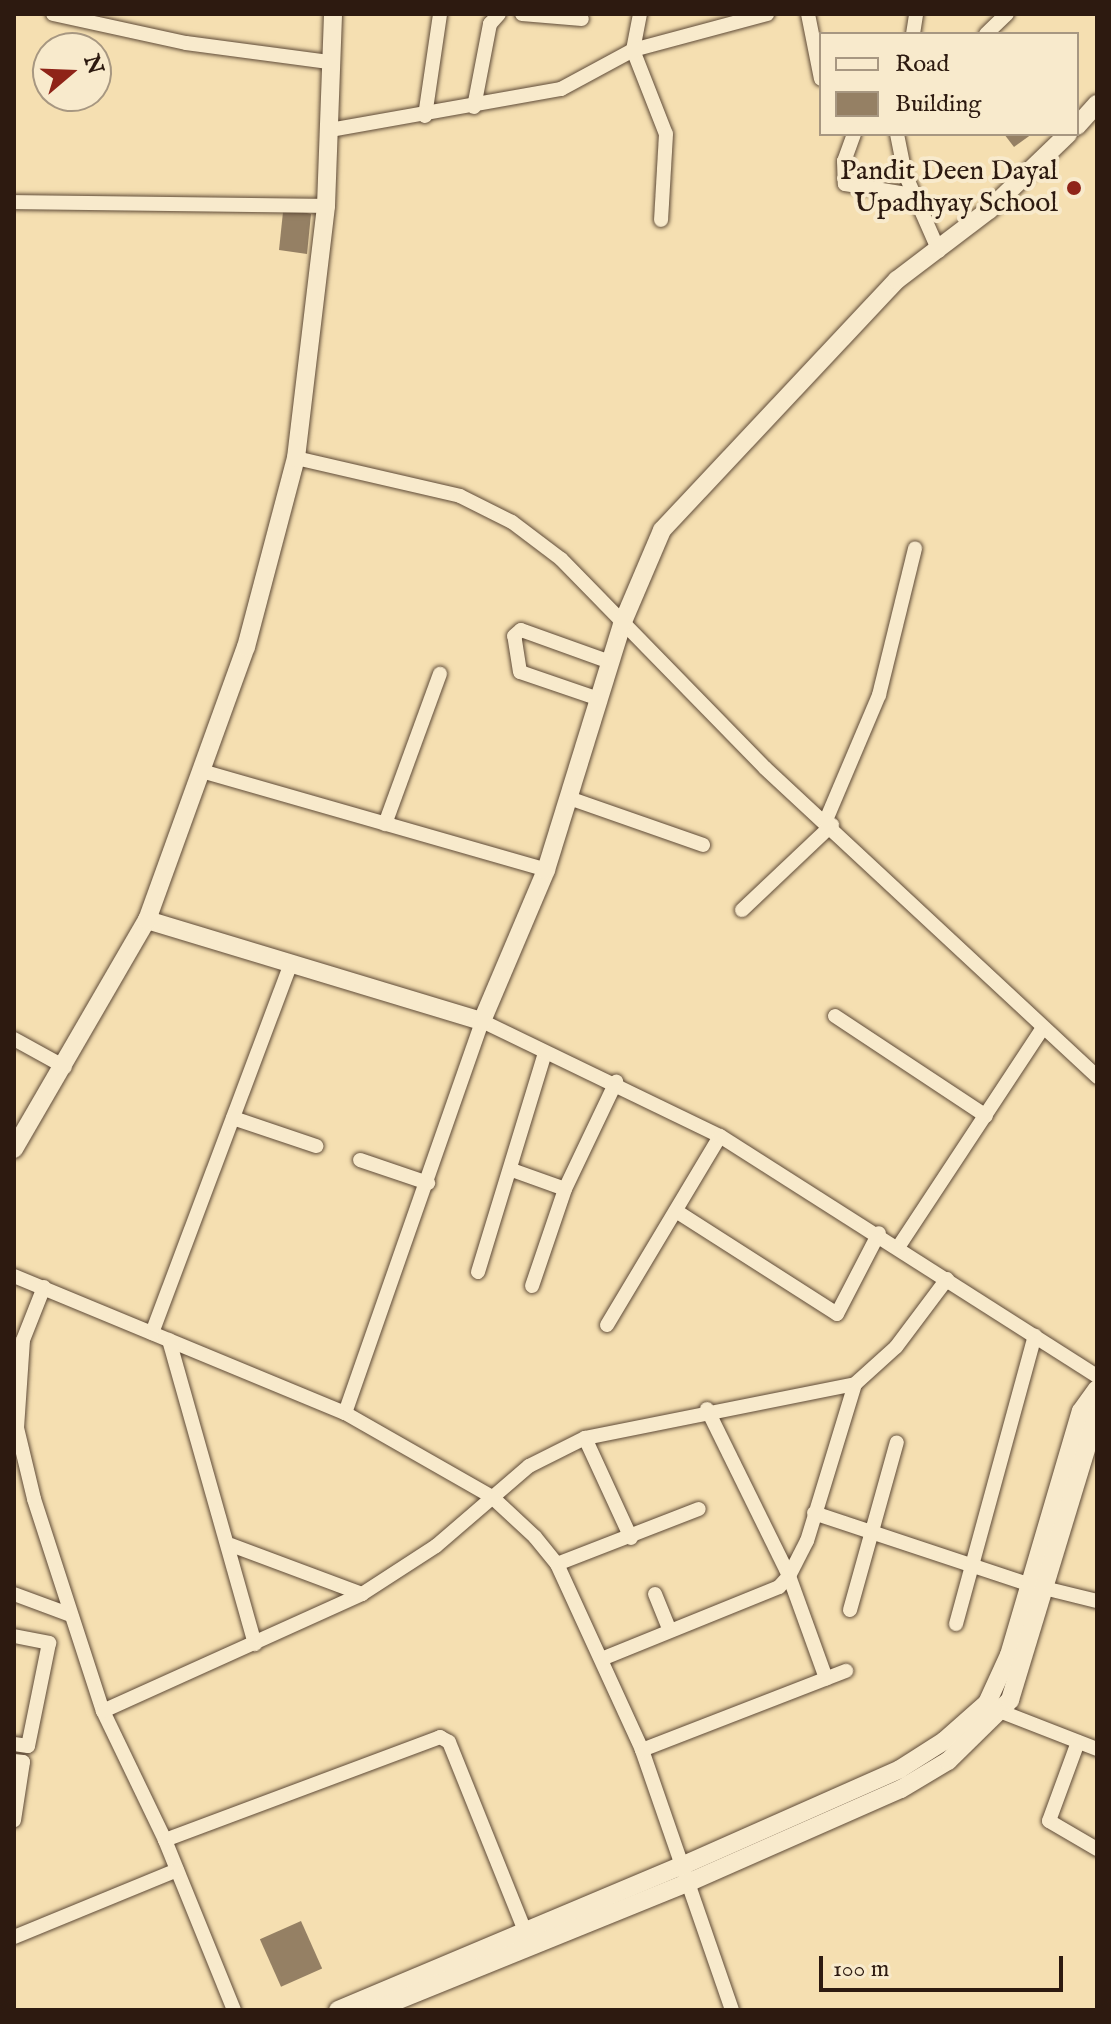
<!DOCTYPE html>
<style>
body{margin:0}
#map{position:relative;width:1111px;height:2024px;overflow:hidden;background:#f5dfb1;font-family:"IM FELL English",serif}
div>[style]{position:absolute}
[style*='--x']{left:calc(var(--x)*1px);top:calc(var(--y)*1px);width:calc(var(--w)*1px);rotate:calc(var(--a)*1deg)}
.building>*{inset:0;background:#958064;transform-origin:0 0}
.roads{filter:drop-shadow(0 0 2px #5f4b38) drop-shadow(0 0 2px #5f4b38)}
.minor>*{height:14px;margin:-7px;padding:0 7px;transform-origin:7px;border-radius:7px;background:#f8eacc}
.tertiary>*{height:18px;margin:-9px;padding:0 9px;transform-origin:9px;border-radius:9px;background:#f8eacc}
.dots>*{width:22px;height:22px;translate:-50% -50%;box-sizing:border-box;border:4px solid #f8eacc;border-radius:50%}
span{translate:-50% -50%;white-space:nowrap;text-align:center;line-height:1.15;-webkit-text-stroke:8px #f8eacc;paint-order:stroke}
.poi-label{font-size:28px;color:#2d1a10}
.right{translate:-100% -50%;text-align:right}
.frame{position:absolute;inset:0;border:16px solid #2d1a10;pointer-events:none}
.legend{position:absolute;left:819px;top:32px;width:260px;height:104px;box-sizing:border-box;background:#f8eacc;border:2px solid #a79781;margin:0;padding:10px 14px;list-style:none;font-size:24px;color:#2d1a10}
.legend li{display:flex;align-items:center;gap:16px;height:40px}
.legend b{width:40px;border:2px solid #a79781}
.north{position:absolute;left:32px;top:32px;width:80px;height:80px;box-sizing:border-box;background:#f8eacc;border:2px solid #a79781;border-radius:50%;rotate:71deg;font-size:22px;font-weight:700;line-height:32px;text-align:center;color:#2d1a10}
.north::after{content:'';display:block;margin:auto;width:28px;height:36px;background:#8f2418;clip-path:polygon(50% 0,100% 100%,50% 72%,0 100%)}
.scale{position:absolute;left:819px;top:1956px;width:244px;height:36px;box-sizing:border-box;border:4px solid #2d1a10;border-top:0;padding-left:10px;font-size:24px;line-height:28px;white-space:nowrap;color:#2d1a10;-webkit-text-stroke:6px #f8eacc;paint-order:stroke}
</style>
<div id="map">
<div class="building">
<div style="clip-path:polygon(1004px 134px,1032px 134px,1014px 147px)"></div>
<div style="clip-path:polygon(290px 209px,311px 214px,307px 254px,279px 250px,283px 212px)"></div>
<div style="left:301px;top:1921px;width:52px;height:45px;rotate:66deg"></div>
</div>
<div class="roads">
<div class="minor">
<div style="--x:53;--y:14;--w:136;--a:12.3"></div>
<div style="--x:186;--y:43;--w:144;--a:7.6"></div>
<div style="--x:522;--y:14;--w:60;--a:4.8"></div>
<div style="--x:640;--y:14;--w:37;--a:101"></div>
<div style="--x:633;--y:50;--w:90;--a:68.6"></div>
<div style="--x:666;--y:134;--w:86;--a:93.3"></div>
<div style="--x:808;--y:14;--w:66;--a:78.7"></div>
<div style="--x:913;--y:34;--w:20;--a:-81"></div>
<div style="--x:986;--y:34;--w:29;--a:-44"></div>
<div style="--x:474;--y:107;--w:85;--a:-79.1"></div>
<div style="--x:490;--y:24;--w:13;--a:-48"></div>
<div style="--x:425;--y:116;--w:103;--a:-81.6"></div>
<div style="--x:330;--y:130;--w:235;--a:-10.1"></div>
<div style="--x:561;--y:89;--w:82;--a:-28.4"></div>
<div style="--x:633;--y:50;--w:139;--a:-15"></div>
<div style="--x:854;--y:134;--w:29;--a:110"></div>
<div style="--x:844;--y:161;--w:23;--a:88"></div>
<div style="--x:845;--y:184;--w:70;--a:9.1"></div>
<div style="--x:897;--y:134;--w:41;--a:78.7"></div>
<div style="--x:905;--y:174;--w:84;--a:66.2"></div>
<div style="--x:14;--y:202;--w:312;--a:0.7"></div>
<div style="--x:296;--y:458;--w:168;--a:13"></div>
<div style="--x:460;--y:496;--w:58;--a:26.6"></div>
<div style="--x:512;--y:522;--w:61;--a:37.1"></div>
<div style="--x:561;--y:559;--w:292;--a:45.7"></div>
<div style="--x:765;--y:768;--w:454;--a:42.9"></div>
<div style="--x:599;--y:699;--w:83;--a:-161.1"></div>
<div style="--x:520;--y:672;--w:36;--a:-99"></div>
<div style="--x:514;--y:636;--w:9;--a:-41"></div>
<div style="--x:521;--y:630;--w:95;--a:19.8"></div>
<div style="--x:205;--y:772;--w:355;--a:16"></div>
<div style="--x:569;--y:798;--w:142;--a:19.3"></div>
<div style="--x:826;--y:820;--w:136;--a:-67"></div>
<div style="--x:879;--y:695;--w:151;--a:-76.2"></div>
<div style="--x:385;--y:824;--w:160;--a:-69.9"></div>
<div style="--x:742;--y:910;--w:124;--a:-43.4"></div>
<div style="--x:835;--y:1016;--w:181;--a:33.5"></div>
<div style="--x:14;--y:1039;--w:58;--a:28.8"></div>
<div style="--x:233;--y:1118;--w:88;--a:18.6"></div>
<div style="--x:360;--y:1160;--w:72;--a:18.7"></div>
<div style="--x:512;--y:1170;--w:56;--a:19.7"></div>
<div style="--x:676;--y:1211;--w:191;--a:32.6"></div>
<div style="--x:837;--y:1314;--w:91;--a:-62.6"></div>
<div style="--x:899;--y:1246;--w:258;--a:-56.6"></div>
<div style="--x:478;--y:1272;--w:229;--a:-73"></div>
<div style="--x:14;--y:1276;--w:358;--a:22.5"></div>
<div style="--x:345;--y:1413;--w:169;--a:29.7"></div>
<div style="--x:492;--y:1497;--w:59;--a:42.9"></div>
<div style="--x:535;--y:1537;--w:35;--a:51"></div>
<div style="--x:557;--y:1564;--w:205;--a:65.4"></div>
<div style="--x:642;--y:1750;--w:275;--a:70.9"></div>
<div style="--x:532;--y:1286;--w:102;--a:-71.2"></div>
<div style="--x:565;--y:1189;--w:119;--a:-64.5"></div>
<div style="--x:44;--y:1287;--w:57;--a:111.6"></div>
<div style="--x:23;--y:1340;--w:88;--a:93.9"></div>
<div style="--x:17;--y:1428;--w:73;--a:76.5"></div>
<div style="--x:34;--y:1499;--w:223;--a:72"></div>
<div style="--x:103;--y:1711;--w:143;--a:64.3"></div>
<div style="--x:165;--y:1840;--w:183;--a:67.9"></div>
<div style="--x:607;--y:1325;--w:220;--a:-59.1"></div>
<div style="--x:152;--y:1333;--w:394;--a:-69.4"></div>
<div style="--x:169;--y:1340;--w:316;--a:74.2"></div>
<div style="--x:707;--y:1409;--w:186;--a:63.8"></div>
<div style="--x:789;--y:1576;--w:109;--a:70.1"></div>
<div style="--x:345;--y:1413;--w:415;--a:-70.7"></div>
<div style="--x:482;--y:1021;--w:264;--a:25.8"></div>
<div style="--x:720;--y:1136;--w:447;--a:32.5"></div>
<div style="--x:585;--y:1438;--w:110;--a:65.3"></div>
<div style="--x:814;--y:1513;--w:228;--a:18.4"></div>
<div style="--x:231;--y:1545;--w:140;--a:20.5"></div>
<div style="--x:557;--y:1564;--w:152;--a:-21.2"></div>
<div style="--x:1044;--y:1588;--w:55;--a:13.8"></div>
<div style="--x:14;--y:1594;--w:58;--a:20.3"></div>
<div style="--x:655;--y:1594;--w:38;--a:68"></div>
<div style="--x:850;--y:1610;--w:174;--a:-74.4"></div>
<div style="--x:956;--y:1624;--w:299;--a:-74.7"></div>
<div style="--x:14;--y:1636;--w:36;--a:11"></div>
<div style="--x:49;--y:1643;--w:105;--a:101.5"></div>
<div style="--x:28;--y:1746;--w:14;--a:-172"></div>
<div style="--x:604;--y:1658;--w:189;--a:-22.1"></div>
<div style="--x:779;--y:1587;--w:15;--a:-48"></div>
<div style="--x:789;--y:1576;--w:39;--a:-63"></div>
<div style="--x:807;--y:1541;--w:164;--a:-73"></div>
<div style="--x:103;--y:1711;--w:284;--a:-24.3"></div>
<div style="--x:362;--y:1594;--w:88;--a:-33"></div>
<div style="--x:436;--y:1546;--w:123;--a:-40.7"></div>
<div style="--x:529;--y:1466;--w:63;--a:-26.6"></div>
<div style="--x:585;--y:1438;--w:275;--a:-11.3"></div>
<div style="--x:855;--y:1384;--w:55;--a:-42.1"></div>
<div style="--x:896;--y:1347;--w:85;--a:-53.1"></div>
<div style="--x:1002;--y:1712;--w:102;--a:21.3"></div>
<div style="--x:1078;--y:1742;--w:84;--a:110.2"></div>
<div style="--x:1049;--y:1821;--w:56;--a:30.3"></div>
<div style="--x:642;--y:1750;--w:219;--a:-21.2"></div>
<div style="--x:14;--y:1761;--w:9;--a:6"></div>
<div style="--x:23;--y:1762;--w:59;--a:98.8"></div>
<div style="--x:165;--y:1840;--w:294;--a:-20.5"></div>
<div style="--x:440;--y:1737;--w:10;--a:29"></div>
<div style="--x:449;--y:1742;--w:201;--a:68.1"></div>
<div style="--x:14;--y:1937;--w:176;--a:-22.3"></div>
</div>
<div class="tertiary">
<div style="--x:1077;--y:126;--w:30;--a:-48"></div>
<div style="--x:147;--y:920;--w:350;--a:16.8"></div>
<div style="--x:482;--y:1021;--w:164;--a:-67"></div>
<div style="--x:546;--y:870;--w:257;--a:-72.8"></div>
<div style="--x:622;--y:624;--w:102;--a:-66.9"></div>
<div style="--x:662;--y:530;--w:343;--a:-46.8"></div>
<div style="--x:897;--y:280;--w:116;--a:-37.3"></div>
<div style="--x:989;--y:210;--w:110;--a:-43.9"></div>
<div style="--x:14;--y:1149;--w:265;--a:-59.9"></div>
<div style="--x:147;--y:920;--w:290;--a:-70.1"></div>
<div style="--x:246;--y:647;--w:196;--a:-75.2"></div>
<div style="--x:296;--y:458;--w:254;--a:-83.2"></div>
<div style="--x:326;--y:206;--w:192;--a:-87.9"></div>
<div style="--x:338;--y:2010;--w:377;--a:-22.8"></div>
<div style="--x:686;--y:1864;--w:234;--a:-23.9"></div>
<div style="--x:900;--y:1769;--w:52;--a:-32.5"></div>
<div style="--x:944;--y:1741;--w:57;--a:-41.5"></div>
<div style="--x:987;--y:1703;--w:53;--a:-65.4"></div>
<div style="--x:1009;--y:1655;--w:254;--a:-73.6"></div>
<div style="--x:1081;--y:1411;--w:27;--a:-54"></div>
<div style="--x:374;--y:2010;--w:343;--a:-22.1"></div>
<div style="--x:692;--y:1881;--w:228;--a:-23.8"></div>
<div style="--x:901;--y:1789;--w:55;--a:-30.8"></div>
<div style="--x:948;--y:1761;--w:87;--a:-44.5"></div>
<div style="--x:1010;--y:1700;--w:299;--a:-73.1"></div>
</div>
</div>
<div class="dots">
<div style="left:1074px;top:188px;background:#8f2418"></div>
</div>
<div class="poi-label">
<span class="right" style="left:1058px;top:188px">Pandit Deen Dayal<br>Upadhyay School</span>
</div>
<div class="frame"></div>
<ul class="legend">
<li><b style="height:10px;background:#f8eacc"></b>Road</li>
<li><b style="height:22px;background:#958064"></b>Building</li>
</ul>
<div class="north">N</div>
<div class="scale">100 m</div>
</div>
